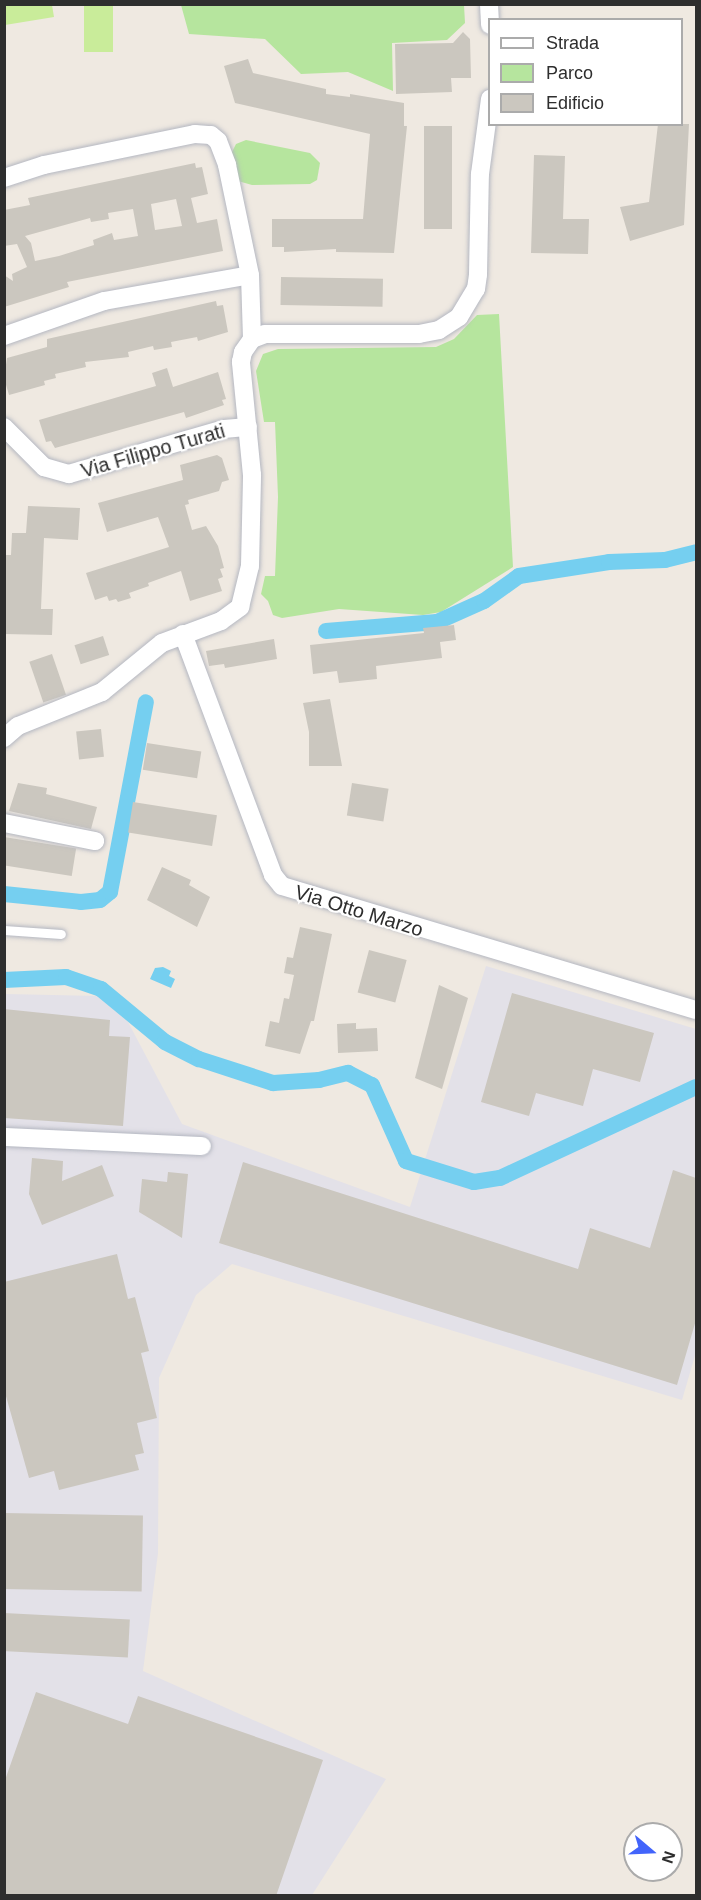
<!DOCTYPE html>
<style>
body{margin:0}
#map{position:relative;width:701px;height:1900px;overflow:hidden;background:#efe9e1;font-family:Helvetica,sans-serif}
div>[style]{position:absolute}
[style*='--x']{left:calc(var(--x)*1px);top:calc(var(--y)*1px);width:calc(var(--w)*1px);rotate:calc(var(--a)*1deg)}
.industrial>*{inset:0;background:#e3e1e8}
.green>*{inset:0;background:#b6e59e}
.pitch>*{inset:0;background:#c9ec9a;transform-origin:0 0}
.water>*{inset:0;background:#75cff0}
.canal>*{height:16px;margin:-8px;padding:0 8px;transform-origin:8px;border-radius:8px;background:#75cff0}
.building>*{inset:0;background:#cbc7bf;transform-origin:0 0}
.roads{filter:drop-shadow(0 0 2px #b4b7c1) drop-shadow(0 0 2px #b4b7c1)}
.lane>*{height:9px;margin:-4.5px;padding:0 4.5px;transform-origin:4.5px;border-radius:4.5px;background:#fff}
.street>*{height:18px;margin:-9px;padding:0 9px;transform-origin:9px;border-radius:9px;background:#fff}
span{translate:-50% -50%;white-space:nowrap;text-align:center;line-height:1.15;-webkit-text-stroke:4.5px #fff;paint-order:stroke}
.street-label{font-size:20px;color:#2e2e2e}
.frame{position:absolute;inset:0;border:6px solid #2e2e2e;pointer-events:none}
.legend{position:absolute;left:488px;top:18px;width:195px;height:108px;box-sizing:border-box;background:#fff;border:2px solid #ababab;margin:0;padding:8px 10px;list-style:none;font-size:18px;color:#2e2e2e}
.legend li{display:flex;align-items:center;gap:12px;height:30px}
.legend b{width:30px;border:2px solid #ababab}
.north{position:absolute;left:623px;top:1822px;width:60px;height:60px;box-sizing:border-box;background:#fff;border:2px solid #ababab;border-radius:50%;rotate:109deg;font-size:16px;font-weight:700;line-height:24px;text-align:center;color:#2e2e2e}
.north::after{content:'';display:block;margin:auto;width:21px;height:27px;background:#4264fb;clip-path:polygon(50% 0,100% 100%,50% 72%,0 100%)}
</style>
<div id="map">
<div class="industrial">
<div style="clip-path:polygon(486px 966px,696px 1029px,696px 1352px,682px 1400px,232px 1264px,196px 1295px,159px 1378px,158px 1553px,143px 1671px,386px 1779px,312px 1895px,5px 1896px,5px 994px,98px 996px,128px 1022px,182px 1124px,410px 1207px)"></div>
</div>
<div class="green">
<div style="clip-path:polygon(181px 5px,464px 5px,465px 23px,447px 40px,392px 43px,393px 91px,348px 72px,301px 74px,265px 39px,189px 34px)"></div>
<div style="clip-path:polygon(246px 140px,310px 153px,320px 163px,317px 180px,310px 184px,252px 185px,238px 181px,230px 156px,236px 144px)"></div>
<div style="clip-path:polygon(499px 314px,513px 567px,441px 612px,423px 615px,339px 609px,282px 618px,273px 615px,268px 601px,261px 594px,265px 576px,275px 576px,278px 497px,275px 422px,264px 422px,256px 371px,263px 354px,278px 349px,436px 347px,454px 339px,477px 315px)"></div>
</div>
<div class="pitch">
<div style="clip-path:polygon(5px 4px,52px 5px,54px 17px,5px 25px)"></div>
<div style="left:84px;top:5px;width:29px;height:47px"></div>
</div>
<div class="water">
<div style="clip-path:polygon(163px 967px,171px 971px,169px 976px,175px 979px,171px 988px,150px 979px,155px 968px)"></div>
</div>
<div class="canal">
<div style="--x:326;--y:631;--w:111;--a:-4.6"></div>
<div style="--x:437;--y:622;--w:51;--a:-24.1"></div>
<div style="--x:484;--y:601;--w:43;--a:-35.5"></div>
<div style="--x:519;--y:576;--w:91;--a:-8.8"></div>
<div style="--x:609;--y:562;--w:56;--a:-2"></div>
<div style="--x:665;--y:560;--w:32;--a:-14"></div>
<div style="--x:4;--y:894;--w:77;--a:5.9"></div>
<div style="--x:81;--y:902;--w:19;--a:-6"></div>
<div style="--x:100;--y:900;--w:13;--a:-39"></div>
<div style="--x:110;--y:892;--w:193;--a:-79.3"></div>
<div style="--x:4;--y:980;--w:62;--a:-2.8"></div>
<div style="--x:66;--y:977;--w:37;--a:19"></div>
<div style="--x:101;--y:989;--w:83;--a:39.6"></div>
<div style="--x:165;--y:1042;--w:38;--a:27"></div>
<div style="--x:199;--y:1059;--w:78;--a:18"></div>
<div style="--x:273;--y:1083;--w:46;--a:-3.7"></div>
<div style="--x:319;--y:1080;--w:30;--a:-14"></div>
<div style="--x:348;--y:1073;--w:27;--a:27"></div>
<div style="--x:372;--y:1085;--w:83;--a:65.9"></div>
<div style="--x:406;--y:1161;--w:71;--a:17.2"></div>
<div style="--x:474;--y:1182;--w:26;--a:-9"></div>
<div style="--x:500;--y:1178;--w:216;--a:-24.9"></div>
</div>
<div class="building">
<div style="clip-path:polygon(463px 32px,470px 39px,471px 78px,451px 78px,452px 92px,396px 94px,395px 44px,453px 43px)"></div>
<div style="clip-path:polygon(248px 59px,253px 73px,326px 89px,326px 94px,350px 97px,350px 94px,404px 103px,404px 126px,407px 126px,394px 253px,336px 252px,336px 249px,284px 252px,284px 247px,272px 247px,272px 219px,363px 219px,370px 134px,235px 103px,224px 66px)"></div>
<div style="clip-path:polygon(658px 124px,689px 124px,684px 225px,630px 241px,620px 207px,649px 202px)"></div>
<div style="left:424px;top:126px;width:28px;height:103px"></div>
<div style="clip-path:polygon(534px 155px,565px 156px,563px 219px,589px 219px,588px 254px,531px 253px)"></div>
<div style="clip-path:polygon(evenodd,195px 163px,196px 168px,202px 167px,208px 194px,191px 198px,197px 223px,217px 219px,223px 251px,67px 282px,69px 287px,4px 307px,4px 275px,13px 281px,12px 274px,27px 267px,17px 244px,4px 246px,4px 210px,30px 205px,28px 198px,195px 163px,176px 199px,182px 226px,155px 230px,151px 204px,176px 199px,195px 163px,133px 209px,138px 236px,114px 240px,112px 233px,93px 240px,94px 245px,59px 256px,35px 261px,31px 243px,25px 236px,90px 218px,91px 222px,109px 219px,108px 213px,133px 209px)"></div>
<div style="left:281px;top:277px;width:102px;height:28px;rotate:1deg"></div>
<div style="clip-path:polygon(216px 301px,217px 306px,223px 305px,228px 332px,198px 341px,197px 337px,171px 342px,172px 347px,154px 350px,153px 346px,128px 352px,129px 357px,85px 362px,86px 367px,55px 374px,56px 378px,44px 381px,45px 385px,9px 395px,4px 378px,7px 358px,47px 347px,47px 339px)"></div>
<div style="clip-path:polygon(167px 368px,173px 387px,218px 372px,226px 399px,222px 400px,224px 405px,186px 418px,184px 412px,55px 448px,51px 441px,46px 442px,39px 420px,156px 386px,152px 373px)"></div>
<div style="clip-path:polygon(217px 455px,222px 458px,229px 480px,222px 482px,219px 491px,188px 500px,189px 504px,185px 505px,192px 530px,206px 526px,218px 546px,224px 568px,220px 569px,223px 577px,218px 579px,222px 591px,190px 601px,181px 571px,148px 583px,149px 586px,129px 593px,131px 598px,118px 602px,116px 599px,109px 601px,107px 596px,95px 600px,86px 573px,169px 547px,158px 517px,107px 532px,98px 503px,183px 480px,180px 465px)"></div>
<div style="clip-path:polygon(28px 506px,80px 508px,78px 540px,44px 538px,41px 609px,53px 609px,52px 635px,4px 634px,4px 555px,11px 555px,12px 533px,26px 533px)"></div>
<div style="clip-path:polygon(454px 625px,456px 640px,440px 642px,442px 658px,376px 666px,377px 679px,339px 683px,337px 671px,313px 674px,310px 645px,424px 633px,423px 628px)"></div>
<div style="left:103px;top:636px;width:20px;height:30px;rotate:72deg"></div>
<div style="clip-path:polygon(274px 639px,277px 659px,225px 668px,224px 664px,209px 666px,206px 651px)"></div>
<div style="left:52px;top:654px;width:43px;height:24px;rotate:71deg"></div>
<div style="clip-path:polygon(330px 699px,342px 766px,309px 766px,309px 732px,303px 703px)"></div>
<div style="left:101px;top:729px;width:28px;height:25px;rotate:84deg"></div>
<div style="left:147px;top:743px;width:55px;height:27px;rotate:9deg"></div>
<div style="clip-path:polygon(18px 783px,47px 788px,46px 794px,97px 807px,91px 829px,9px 811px)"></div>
<div style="left:352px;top:783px;width:37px;height:33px;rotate:9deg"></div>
<div style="left:133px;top:802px;width:85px;height:31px;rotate:9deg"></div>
<div style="left:4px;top:837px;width:73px;height:28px;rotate:9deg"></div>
<div style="clip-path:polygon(162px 867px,191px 880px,189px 885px,210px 897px,197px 927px,147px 900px)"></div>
<div style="clip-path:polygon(300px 927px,332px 934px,314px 1021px,311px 1021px,300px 1054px,265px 1046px,270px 1021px,279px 1023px,284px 998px,289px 999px,294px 975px,284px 973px,287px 957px,293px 958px)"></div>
<div style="left:369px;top:950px;width:39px;height:44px;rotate:15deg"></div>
<div style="clip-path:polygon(439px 985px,468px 998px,442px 1089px,415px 1078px)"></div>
<div style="clip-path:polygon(512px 993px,654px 1033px,640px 1082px,593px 1069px,583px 1106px,536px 1093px,529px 1116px,481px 1102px)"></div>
<div style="clip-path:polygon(4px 1009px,110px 1020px,109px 1036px,130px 1037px,123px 1126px,4px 1118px)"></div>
<div style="clip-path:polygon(356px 1023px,356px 1029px,377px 1028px,378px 1051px,338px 1053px,337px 1024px)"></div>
<div style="clip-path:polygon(32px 1158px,63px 1161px,62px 1181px,102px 1165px,114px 1196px,42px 1225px,29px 1194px)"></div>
<div style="clip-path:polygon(243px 1162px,578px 1269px,590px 1228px,650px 1248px,673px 1170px,696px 1178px,696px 1320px,677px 1385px,219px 1243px)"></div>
<div style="clip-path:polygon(168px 1172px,188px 1174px,182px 1238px,139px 1212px,142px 1179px,167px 1182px)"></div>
<div style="clip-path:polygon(117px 1254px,128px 1299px,135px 1297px,149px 1351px,141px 1353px,157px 1418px,137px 1423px,144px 1453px,135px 1455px,139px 1470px,59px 1490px,54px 1471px,29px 1478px,4px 1389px,4px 1282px)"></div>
<div style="left:4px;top:1513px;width:139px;height:76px;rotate:1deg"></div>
<div style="left:4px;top:1613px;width:126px;height:38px;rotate:3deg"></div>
<div style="clip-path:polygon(36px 1692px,128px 1724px,138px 1696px,323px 1760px,276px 1896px,4px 1896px,4px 1783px)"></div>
</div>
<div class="roads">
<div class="lane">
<div style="--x:4;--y:930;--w:57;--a:4"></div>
</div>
<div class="street">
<div style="--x:489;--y:4;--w:21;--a:87"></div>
<div style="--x:4;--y:178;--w:42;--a:-18"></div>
<div style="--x:44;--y:165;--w:154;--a:-11.6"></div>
<div style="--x:195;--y:134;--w:16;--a:4"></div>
<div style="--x:211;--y:135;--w:9;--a:41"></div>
<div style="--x:218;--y:141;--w:26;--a:69"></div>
<div style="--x:227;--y:165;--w:112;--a:78.2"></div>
<div style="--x:250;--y:275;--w:64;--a:88.2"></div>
<div style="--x:4;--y:336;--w:106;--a:-19.3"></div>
<div style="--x:104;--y:301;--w:148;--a:-10.1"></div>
<div style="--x:4;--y:427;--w:57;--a:45"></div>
<div style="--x:44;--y:467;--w:26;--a:16"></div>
<div style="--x:69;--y:474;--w:161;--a:-16.2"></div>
<div style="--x:224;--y:429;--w:24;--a:-5"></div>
<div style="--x:183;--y:634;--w:257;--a:69.5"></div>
<div style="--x:273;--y:875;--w:14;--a:51"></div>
<div style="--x:282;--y:886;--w:432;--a:16.7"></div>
<div style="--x:4;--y:738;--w:18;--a:-41"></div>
<div style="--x:18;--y:726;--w:91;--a:-22"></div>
<div style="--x:102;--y:692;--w:77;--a:-39.2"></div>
<div style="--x:162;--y:643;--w:63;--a:-20.4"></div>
<div style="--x:221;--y:621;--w:24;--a:-36"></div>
<div style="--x:240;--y:607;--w:42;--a:-76.3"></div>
<div style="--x:250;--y:566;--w:91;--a:-88.7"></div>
<div style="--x:252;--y:475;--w:114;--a:-95.6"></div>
<div style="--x:241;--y:362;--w:10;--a:-79"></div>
<div style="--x:243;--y:352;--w:16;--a:-55"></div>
<div style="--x:252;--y:339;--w:14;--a:-21"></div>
<div style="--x:265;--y:334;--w:154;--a:0"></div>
<div style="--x:419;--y:334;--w:20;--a:-11"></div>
<div style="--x:439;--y:330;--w:24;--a:-33"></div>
<div style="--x:459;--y:317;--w:33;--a:-59"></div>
<div style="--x:476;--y:289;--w:15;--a:-82"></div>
<div style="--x:478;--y:274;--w:100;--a:-88.9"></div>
<div style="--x:480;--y:174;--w:76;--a:-82.4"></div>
<div style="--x:4;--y:823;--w:93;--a:11.2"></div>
<div style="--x:4;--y:1137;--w:198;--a:2.6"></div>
</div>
</div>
<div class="street-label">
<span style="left:153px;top:451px;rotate:-16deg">Via Filippo Turati</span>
<span style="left:359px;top:911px;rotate:17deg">Via Otto Marzo</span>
</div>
<div class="frame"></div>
<ul class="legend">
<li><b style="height:8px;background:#fff"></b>Strada</li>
<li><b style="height:16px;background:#b6e59e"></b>Parco</li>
<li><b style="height:16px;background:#cbc7bf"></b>Edificio</li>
</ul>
<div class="north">N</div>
</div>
